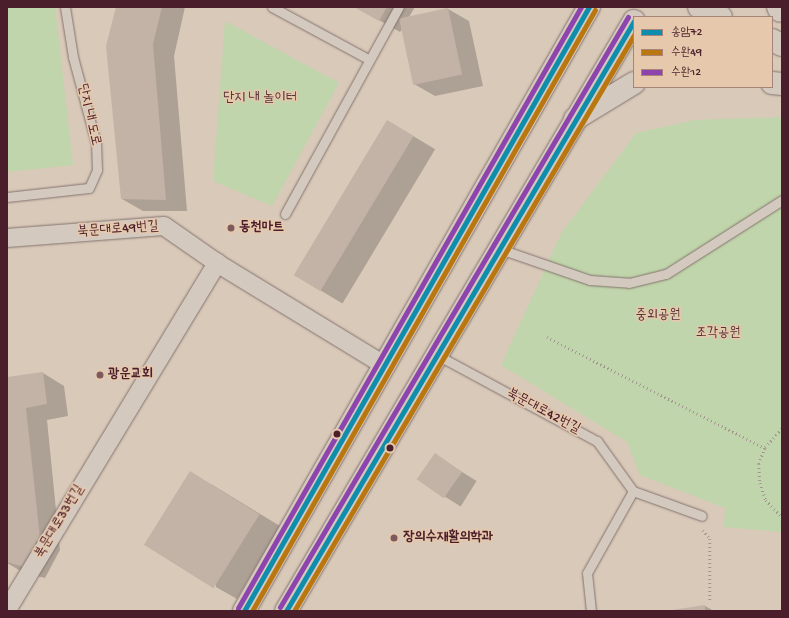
<!DOCTYPE html>
<meta charset="utf-8">
<style>
body{margin:0}
#map{position:relative;width:789px;height:618px;overflow:hidden;background:#d9c9b9;font-family:"Gochi Hand","Poor Story",sans-serif}
div>[style]{position:absolute}
[style*='--x']{left:calc(var(--x)*1px);top:calc(var(--y)*1px);width:calc(var(--w)*1px);rotate:calc(var(--a)*1deg)}
.green>*{inset:0;background:#c0d5ab}
.shadow>*{inset:0;background:#0003;transform-origin:0 0}
.building>*{inset:0;background:#c3b3a6;transform-origin:0 0}
.path>*{height:2.5px;margin-top:-1.25px;transform-origin:0;background:repeating-linear-gradient(90deg,#a2958f 0 1px,transparent 0 4px)}
.roads{filter:drop-shadow(0 0 1px #83736e) drop-shadow(0 0 1px #83736e)}
.lane>*{height:9px;margin:-4.5px;padding:0 4.5px;transform-origin:4.5px;border-radius:4.5px;background:#d4c9be}
.street>*{height:18px;margin:-9px;padding:0 9px;transform-origin:9px;border-radius:9px;background:#d4c9be}
.secondary>*{height:22px;margin:-11px;padding:0 11px;transform-origin:11px;border-radius:11px;background:#d4c9be}
.primary>*{height:22px;margin:-11px;padding:0 11px;transform-origin:11px;border-radius:11px;background:#d4c9be}
.bus-1>*{height:5px;margin:-2.5px;padding:0 2.5px;transform-origin:2.5px;border-radius:2.5px;background:#0f8dad}
.bus-2>*{height:5px;margin:-2.5px;padding:0 2.5px;transform-origin:2.5px;border-radius:2.5px;background:#ba770f}
.bus-3>*{height:5px;margin:-2.5px;padding:0 2.5px;transform-origin:2.5px;border-radius:2.5px;background:#8e44ad}
.dots>*{width:11px;height:11px;translate:-50% -50%;box-sizing:border-box;border:2px solid #e6c8ac;border-radius:50%}
span{translate:-50% -50%;white-space:nowrap;text-align:center;line-height:1.15;-webkit-text-stroke:3px #e6c8ac;paint-order:stroke}
.park-label{font-size:14px;color:#543237}
.street-label{font-size:14px;color:#4a1f2b}
.poi-label{font-size:14px;color:#4a1f2b;font-weight:700}
.left{translate:0 -50%;text-align:left}
.frame{position:absolute;inset:0;border:8px solid #4a1f2b;pointer-events:none}
.legend{position:absolute;left:633px;top:16px;width:140px;height:72px;box-sizing:border-box;background:#e6c8ac;border:1px solid #a88478;margin:0;padding:5px 7px;list-style:none;font-size:12px;color:#4a1f2b}
.legend li{display:flex;align-items:center;gap:8px;height:20px}
.legend b{width:20px;border:1px solid #a88478}
</style>
<div id="map">
<div class="green">
<div style="clip-path:polygon(7px 7px,55px 7px,73px 165px,7px 172px)"></div>
<div style="clip-path:polygon(225px 21px,339px 83px,272px 206px,213px 181px)"></div>
<div style="clip-path:polygon(782px 117px,782px 532px,724px 527px,725px 508px,640px 475px,627px 442px,501px 365px,562px 232px,636px 133px,695px 120px)"></div>
</div>
<div class="shadow">
<div style="clip-path:polygon(117px 7px,185px 7px,174px 56px,187px 211px,143px 211px,122px 199px)"></div>
<div style="clip-path:polygon(356px 7px,415px 7px,409px 17px,448px 9px,469px 21px,483px 86px,435px 96px,414px 84px,403px 28px,400px 32px)"></div>
<div style="left:388px;top:121px;width:55px;height:180px;rotate:31deg"></div>
<div style="clip-path:polygon(43px 373px,64px 386px,68px 416px,47px 420px,60px 550px,45px 578px,24px 573px,7px 563px,7px 378px)"></div>
<div style="left:435px;top:455px;width:49px;height:30px;rotate:32deg"></div>
<div style="clip-path:polygon(211px 484px,280px 526px,237px 599px,216px 587px)"></div>
<div style="clip-path:polygon(705px 606px,714px 611px,673px 611px)"></div>
</div>
<div class="building">
<div style="clip-path:polygon(116px 7px,162px 7px,153px 44px,166px 200px,121px 199px,106px 46px)"></div>
<div style="clip-path:polygon(354px 7px,387px 7px,379px 21px)"></div>
<div style="left:448px;top:8px;width:68px;height:50px;rotate:78deg"></div>
<div style="left:387px;top:120px;width:31px;height:181px;rotate:31deg"></div>
<div style="clip-path:polygon(43px 372px,47px 404px,26px 408px,40px 538px,24px 567px,7px 562px,7px 377px)"></div>
<div style="left:435px;top:453px;width:33px;height:32px;rotate:35deg"></div>
<div style="left:190px;top:471px;width:82px;height:87px;rotate:32deg"></div>
<div style="clip-path:polygon(705px 605px,705px 611px,672px 611px,672px 610px)"></div>
</div>
<div class="path">
<div style="--x:547;--y:337;--w:245;--a:27"></div>
<div style="--x:782;--y:429;--w:25;--a:132"></div>
<div style="--x:765;--y:448;--w:17;--a:111"></div>
<div style="--x:759;--y:464;--w:19;--a:87"></div>
<div style="--x:760;--y:483;--w:18;--a:71"></div>
<div style="--x:766;--y:500;--w:23;--a:47"></div>
<div style="--x:703;--y:530;--w:11;--a:52"></div>
<div style="--x:710;--y:539;--w:63;--a:90"></div>
</div>
<div class="roads">
<div class="lane">
<div style="--x:272;--y:7;--w:109;--a:28.4"></div>
<div style="--x:7;--y:197;--w:82;--a:-6.3"></div>
<div style="--x:89;--y:188;--w:20;--a:-66"></div>
<div style="--x:97;--y:170;--w:27;--a:-92"></div>
<div style="--x:96;--y:143;--w:89;--a:-105"></div>
<div style="--x:73;--y:57;--w:51;--a:-99.1"></div>
<div style="--x:285;--y:214;--w:236;--a:-61.2"></div>
<div style="--x:500;--y:249;--w:95;--a:19"></div>
<div style="--x:590;--y:280;--w:39;--a:4"></div>
<div style="--x:629;--y:283;--w:38;--a:-14"></div>
<div style="--x:666;--y:274;--w:138;--a:-32.5"></div>
<div style="--x:437;--y:355;--w:182;--a:28.3"></div>
<div style="--x:597;--y:441;--w:62;--a:54.2"></div>
<div style="--x:633;--y:491;--w:73;--a:19.9"></div>
<div style="--x:591;--y:611;--w:38;--a:-96"></div>
<div style="--x:587;--y:573;--w:94;--a:-60.7"></div>
</div>
<div class="street">
<div style="--x:7;--y:238;--w:157;--a:-4.4"></div>
<div style="--x:164;--y:226;--w:65;--a:34.9"></div>
<div style="--x:217;--y:263;--w:198;--a:31.4"></div>
<div style="--x:7;--y:610;--w:406;--a:-58.8"></div>
</div>
<div class="secondary">
<div style="--x:699;--y:7;--w:24;--a:24"></div>
<div style="--x:772;--y:40;--w:11;--a:27"></div>
<div style="--x:772;--y:83;--w:10;--a:6"></div>
<div style="--x:575;--y:119;--w:69;--a:-31.4"></div>
</div>
<div class="primary">
<div style="--x:778;--y:7;--w:4;--a:63"></div>
<div style="--x:244;--y:611;--w:696;--a:-60.27"></div>
<div style="--x:286;--y:611;--w:685;--a:-59.47"></div>
</div>
</div>
<div class="bus-1">
<div style="--x:244;--y:611;--w:696;--a:-60.27"></div>
<div style="--x:286;--y:611;--w:685;--a:-59.47"></div>
</div>
<div class="bus-2">
<div style="--x:252;--y:611;--w:692;--a:-60.29"></div>
<div style="--x:294;--y:611;--w:669;--a:-59.45"></div>
</div>
<div class="bus-3">
<div style="--x:280;--y:607;--w:685;--a:-59.47"></div>
<div style="--x:238;--y:608;--w:692;--a:-60.29"></div>
</div>
<div class="dots">
<div style="left:231px;top:228px;background:#7c5a5d"></div>
<div style="left:100px;top:375px;background:#7c5a5d"></div>
<div style="left:337px;top:434px;background:#4a1f2b"></div>
<div style="left:390px;top:448px;background:#4a1f2b"></div>
<div style="left:394px;top:538px;background:#7c5a5d"></div>
</div>
<div class="park-label">
<span style="left:260px;top:99px">단지 내 놀이터</span>
<span style="left:658px;top:316px">중외공원</span>
<span style="left:718px;top:334px">조각공원</span>
</div>
<div class="street-label">
<span style="left:88px;top:115px;rotate:77deg">단지 내 도로</span>
<span style="left:118px;top:230px;rotate:-4deg">북문대로49번길</span>
<span style="left:543px;top:412px;rotate:28deg">북문대로42번길</span>
<span style="left:60px;top:522px;rotate:-59deg">북문대로33번길</span>
</div>
<div class="poi-label">
<span class="left" style="left:239px;top:228px">동천마트</span>
<span class="left" style="left:108px;top:375px">광운교회</span>
<span class="left" style="left:403px;top:538px">장의수재활의학과</span>
</div>
<div class="frame"></div>
<ul class="legend">
<li><b style="height:5px;background:#0f8dad"></b>송암72</li>
<li><b style="height:5px;background:#ba770f"></b>수완49</li>
<li><b style="height:5px;background:#8e44ad"></b>수완12</li>
</ul>
</div>
